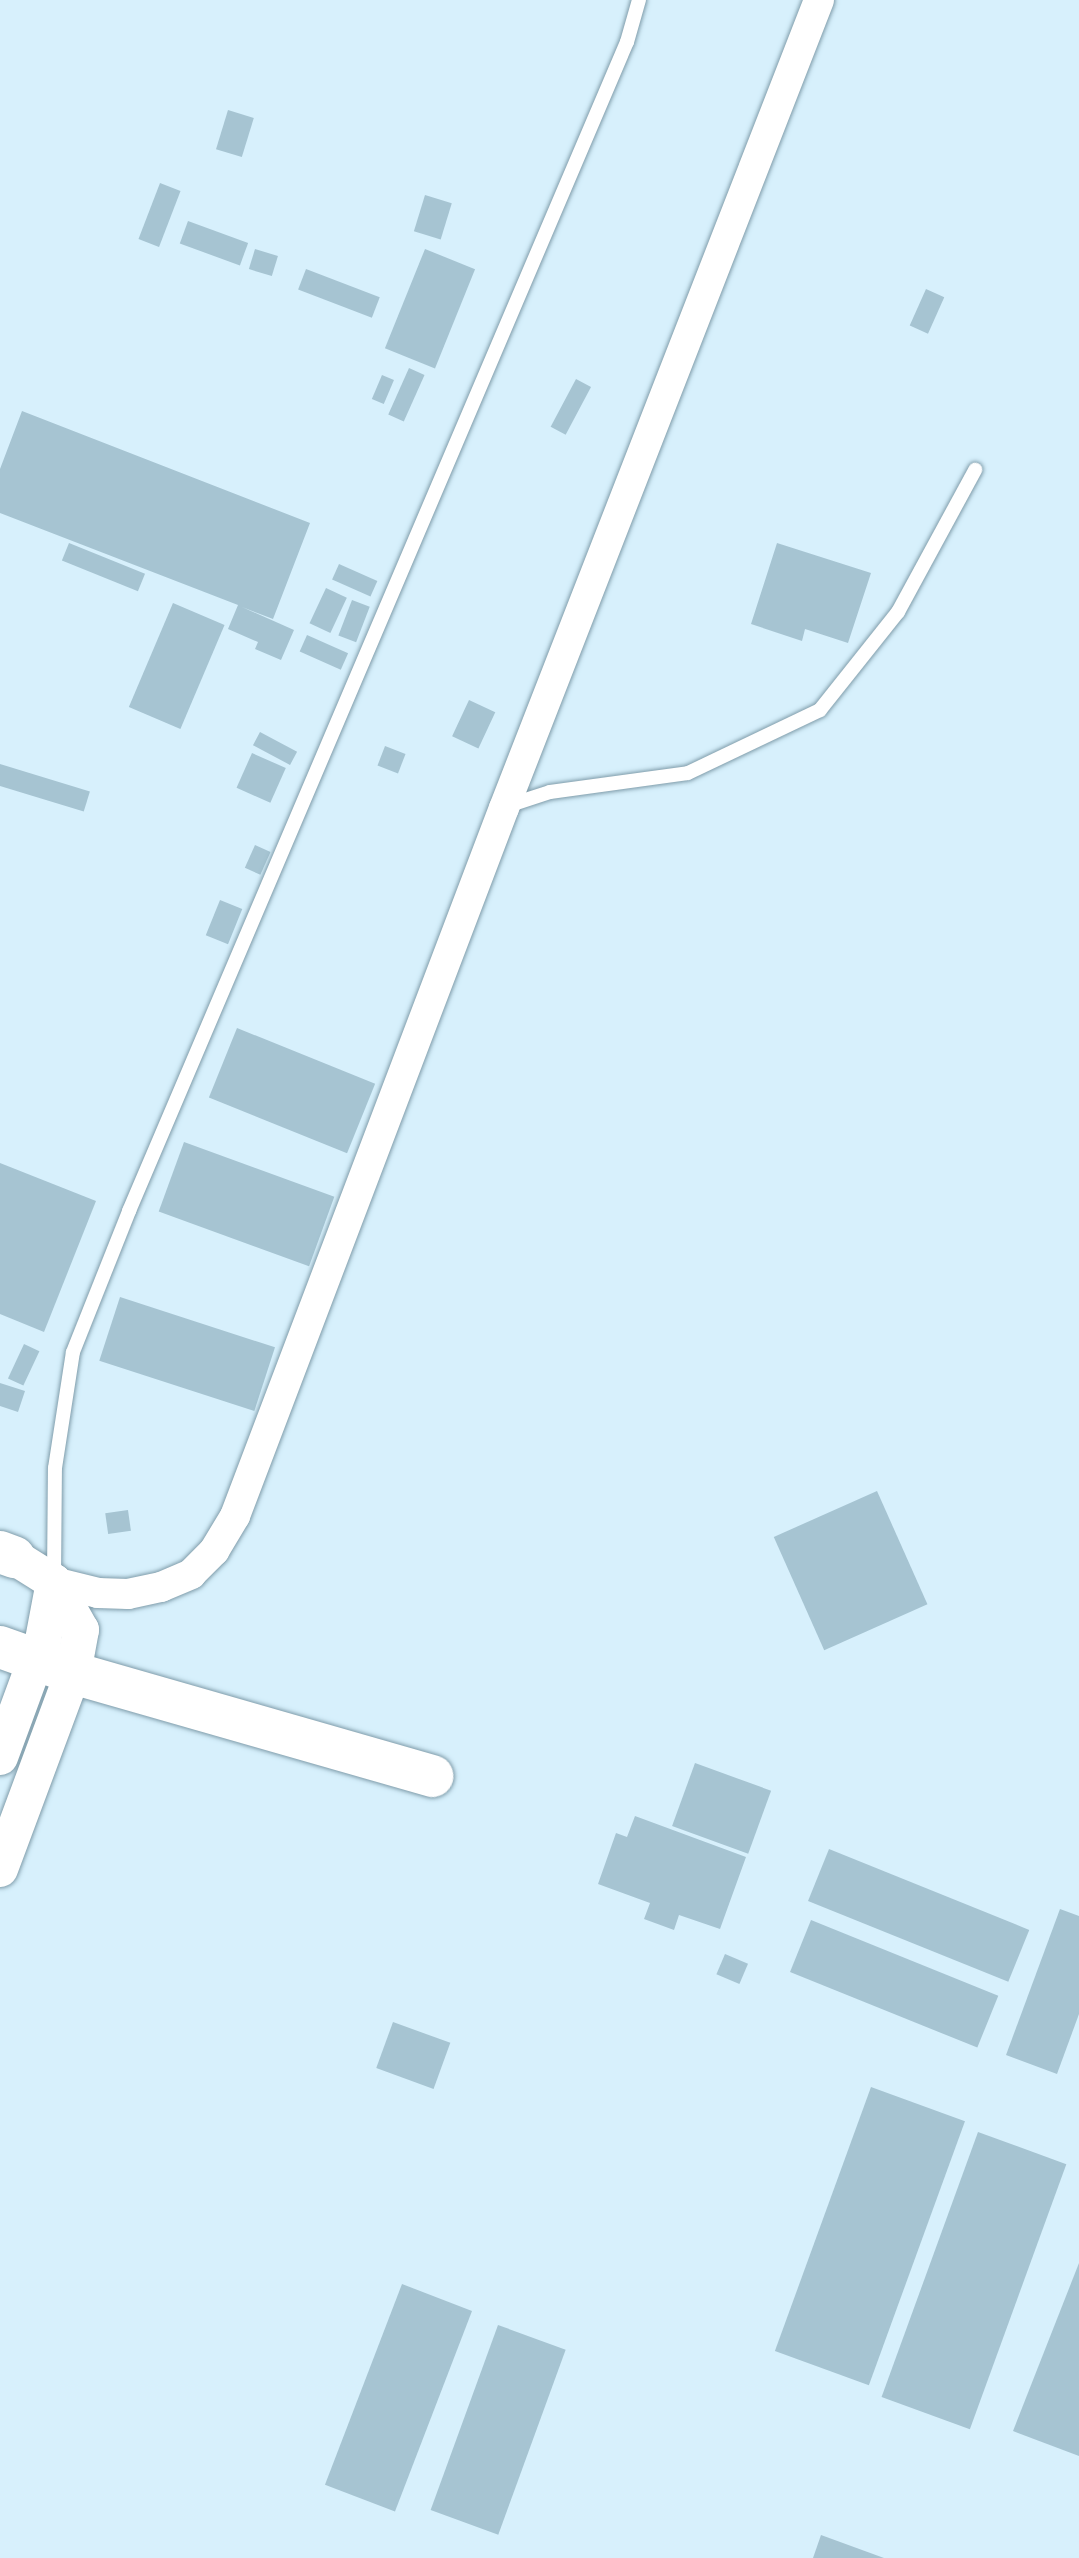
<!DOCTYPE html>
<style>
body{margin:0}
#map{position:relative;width:1079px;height:2558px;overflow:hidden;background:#d7f0fc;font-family:"Work Sans",sans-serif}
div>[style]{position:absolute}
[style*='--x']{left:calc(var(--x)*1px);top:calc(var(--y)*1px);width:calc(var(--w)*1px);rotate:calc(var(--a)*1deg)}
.building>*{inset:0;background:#a6c4d2;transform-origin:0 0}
.roads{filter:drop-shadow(0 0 2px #7f9caa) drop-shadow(0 0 2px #7f9caa)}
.service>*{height:14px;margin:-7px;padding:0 7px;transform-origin:7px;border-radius:7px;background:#fff}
.minor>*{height:30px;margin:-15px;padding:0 15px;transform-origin:15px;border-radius:15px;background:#fff}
.tertiary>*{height:36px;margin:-18px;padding:0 18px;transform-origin:18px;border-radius:18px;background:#fff}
.secondary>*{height:42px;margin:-21px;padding:0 21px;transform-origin:21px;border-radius:21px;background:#fff}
span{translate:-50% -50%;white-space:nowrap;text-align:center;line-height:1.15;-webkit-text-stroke:8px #f4fafd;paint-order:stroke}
</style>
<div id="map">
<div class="building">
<div style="left:228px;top:110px;width:27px;height:41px;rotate:17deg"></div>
<div style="left:160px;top:183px;width:22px;height:60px;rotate:21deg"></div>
<div style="left:425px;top:195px;width:28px;height:38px;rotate:17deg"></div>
<div style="left:188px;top:221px;width:64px;height:24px;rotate:20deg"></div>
<div style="left:255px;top:249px;width:24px;height:21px;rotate:17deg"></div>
<div style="left:425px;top:249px;width:54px;height:107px;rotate:22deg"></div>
<div style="left:306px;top:269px;width:79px;height:22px;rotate:21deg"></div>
<div style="left:926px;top:289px;width:20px;height:40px;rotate:24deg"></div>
<div style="left:409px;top:368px;width:17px;height:51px;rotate:24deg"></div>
<div style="left:382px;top:375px;width:13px;height:26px;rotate:23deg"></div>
<div style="left:576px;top:379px;width:17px;height:54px;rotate:28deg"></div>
<div style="clip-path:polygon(22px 411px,310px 523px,273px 619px,242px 607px,294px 630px,281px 660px,255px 649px,258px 642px,228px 629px,238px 605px,0 513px,0 469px)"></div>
<div style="left:69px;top:543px;width:82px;height:19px;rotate:22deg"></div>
<div style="clip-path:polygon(777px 543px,871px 573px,848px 643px,805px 629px,802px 641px,751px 624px)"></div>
<div style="left:339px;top:564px;width:42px;height:17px;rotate:24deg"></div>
<div style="left:326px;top:588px;width:23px;height:39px;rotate:25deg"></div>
<div style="left:352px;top:600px;width:19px;height:38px;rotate:21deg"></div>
<div style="left:173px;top:603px;width:56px;height:113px;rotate:23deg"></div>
<div style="left:307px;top:635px;width:45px;height:18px;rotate:24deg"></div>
<div style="left:469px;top:700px;width:29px;height:40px;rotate:25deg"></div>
<div style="left:260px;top:732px;width:42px;height:15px;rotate:28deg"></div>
<div style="left:385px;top:746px;width:22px;height:21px;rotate:21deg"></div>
<div style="left:252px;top:753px;width:37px;height:38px;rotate:24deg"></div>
<div style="left:0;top:764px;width:94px;height:21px;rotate:17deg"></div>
<div style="left:255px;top:845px;width:17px;height:25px;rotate:24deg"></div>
<div style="left:220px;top:900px;width:24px;height:38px;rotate:22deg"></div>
<div style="left:237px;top:1028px;width:149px;height:75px;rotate:22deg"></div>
<div style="left:184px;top:1142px;width:160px;height:74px;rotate:20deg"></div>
<div style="clip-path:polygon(0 1163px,96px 1201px,44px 1332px,0 1314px)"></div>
<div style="left:120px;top:1297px;width:163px;height:67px;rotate:18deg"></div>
<div style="left:24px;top:1344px;width:17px;height:38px;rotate:25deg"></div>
<div style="clip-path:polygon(0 1383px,25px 1391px,18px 1412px,0 1406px)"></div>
<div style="left:877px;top:1491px;width:124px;height:113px;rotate:66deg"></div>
<div style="left:128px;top:1510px;width:21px;height:23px;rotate:82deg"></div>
<div style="left:695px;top:1763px;width:81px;height:67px;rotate:20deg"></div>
<div style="clip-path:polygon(635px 1816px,746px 1857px,720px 1929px,679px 1915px,674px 1930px,644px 1919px,650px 1903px,598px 1884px,616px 1833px,627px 1837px)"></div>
<div style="left:829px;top:1849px;width:216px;height:56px;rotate:22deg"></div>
<div style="clip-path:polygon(1060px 1909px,1079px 1916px,1079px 2014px,1057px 2074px,1006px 2055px)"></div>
<div style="left:811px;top:1920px;width:202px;height:56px;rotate:22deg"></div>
<div style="left:725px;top:1954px;width:25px;height:22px;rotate:23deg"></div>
<div style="left:393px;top:2022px;width:61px;height:49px;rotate:20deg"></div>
<div style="left:871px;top:2087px;width:100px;height:281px;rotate:20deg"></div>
<div style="left:978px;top:2132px;width:94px;height:282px;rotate:20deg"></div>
<div style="clip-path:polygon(1079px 2263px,1079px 2456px,1013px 2431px)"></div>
<div style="left:402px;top:2284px;width:75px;height:215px;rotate:21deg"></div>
<div style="left:498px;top:2325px;width:72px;height:197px;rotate:20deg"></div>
<div style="clip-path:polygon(821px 2535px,884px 2558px,813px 2558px)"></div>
</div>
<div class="roads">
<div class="service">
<div style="--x:504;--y:807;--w:48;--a:-18.1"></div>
<div style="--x:550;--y:792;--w:139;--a:-7.8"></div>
<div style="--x:688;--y:773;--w:146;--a:-25.5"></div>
<div style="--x:820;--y:710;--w:125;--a:-51.5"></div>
<div style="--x:898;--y:612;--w:162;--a:-61.5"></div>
<div style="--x:54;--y:1577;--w:109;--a:-89.5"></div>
<div style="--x:55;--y:1468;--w:117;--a:-81.2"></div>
<div style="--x:73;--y:1352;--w:152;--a:-68.3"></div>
<div style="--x:129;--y:1211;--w:1271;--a:-66.93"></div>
<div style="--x:627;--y:42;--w:44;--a:-74.1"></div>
</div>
<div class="minor">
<div style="--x:54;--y:1582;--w:45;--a:14"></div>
<div style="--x:98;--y:1593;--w:30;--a:2"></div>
<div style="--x:128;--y:1594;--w:34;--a:-12"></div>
<div style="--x:161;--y:1587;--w:33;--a:-23"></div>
<div style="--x:191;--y:1574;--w:33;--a:-45"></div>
<div style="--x:214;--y:1551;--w:41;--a:-59"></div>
<div style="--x:235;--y:1516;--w:757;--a:-69.2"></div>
<div style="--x:504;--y:808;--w:867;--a:-68.7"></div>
</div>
<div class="tertiary">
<div style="--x:0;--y:1757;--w:125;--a:-69.8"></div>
<div style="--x:43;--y:1640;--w:59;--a:-79.3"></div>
<div style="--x:0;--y:1869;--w:209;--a:-69.6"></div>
<div style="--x:73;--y:1673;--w:44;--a:-79.5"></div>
<div style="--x:81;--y:1630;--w:55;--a:-119.4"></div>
<div style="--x:54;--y:1582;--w:47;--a:-148"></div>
</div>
<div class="secondary">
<div style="--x:0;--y:1552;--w:15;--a:20"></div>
<div style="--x:0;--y:1647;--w:77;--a:19.6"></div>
<div style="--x:73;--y:1673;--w:374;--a:16"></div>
</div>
</div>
</div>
